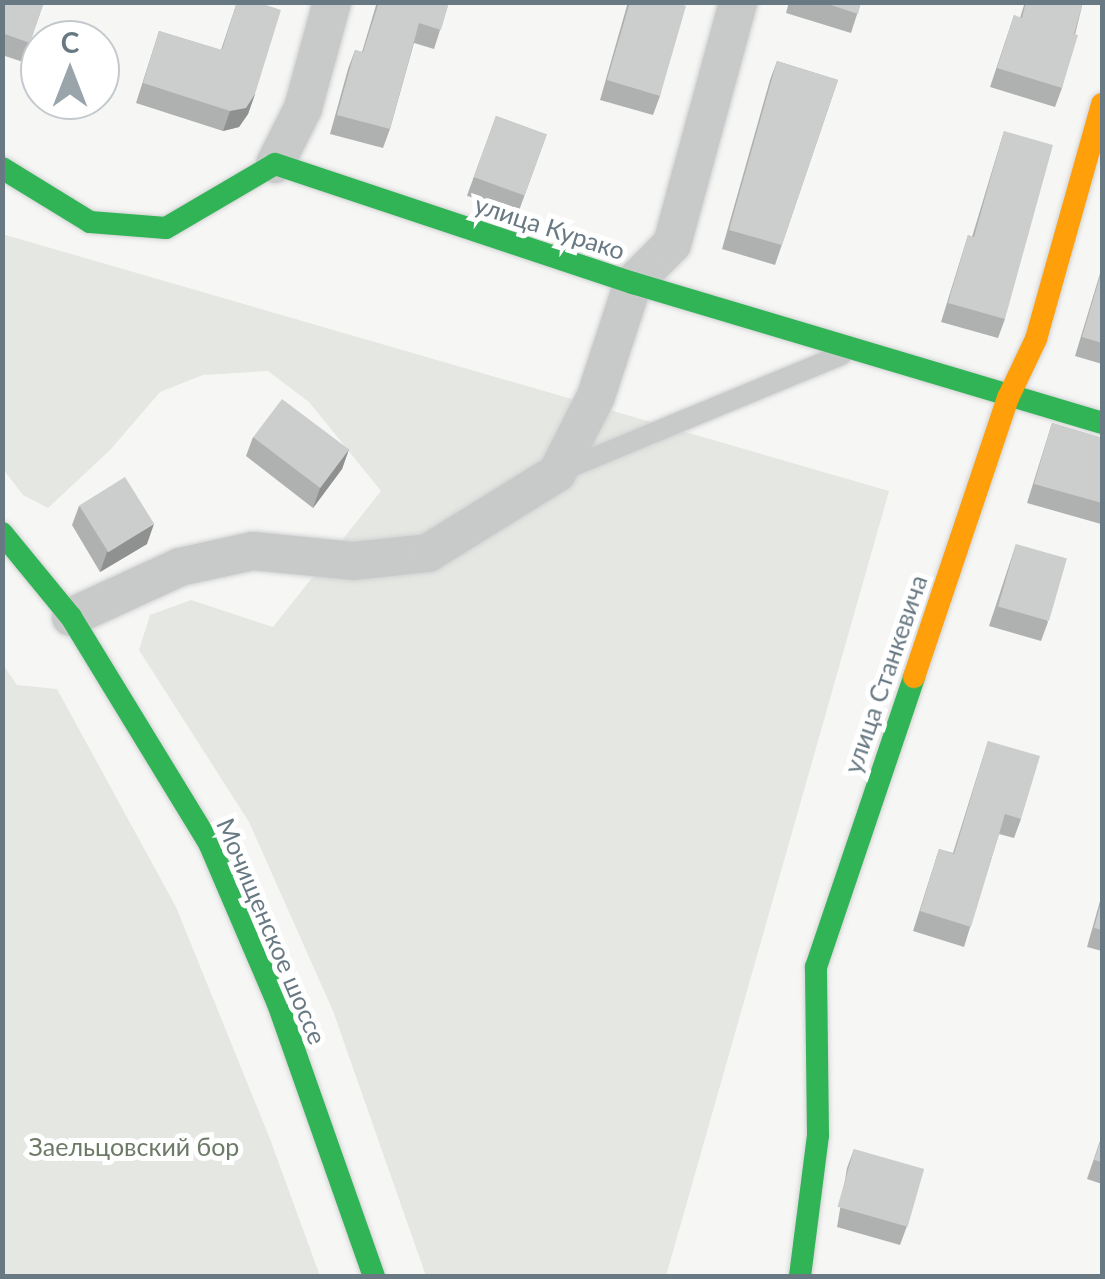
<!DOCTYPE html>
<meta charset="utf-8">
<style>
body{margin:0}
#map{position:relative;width:1105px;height:1279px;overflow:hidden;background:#f6f6f5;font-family:Lato,sans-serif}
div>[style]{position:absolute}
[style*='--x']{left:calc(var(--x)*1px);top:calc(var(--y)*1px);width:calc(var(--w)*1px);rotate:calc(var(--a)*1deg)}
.green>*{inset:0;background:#e5e7e2}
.roads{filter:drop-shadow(0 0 2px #d1d2d3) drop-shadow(0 0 2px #d1d2d3)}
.lane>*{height:20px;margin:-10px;padding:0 10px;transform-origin:10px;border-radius:10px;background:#c8caca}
.street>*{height:38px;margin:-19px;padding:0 19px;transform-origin:19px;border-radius:19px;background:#c8caca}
.fast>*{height:22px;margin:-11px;padding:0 11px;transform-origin:11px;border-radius:11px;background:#30b455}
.slow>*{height:22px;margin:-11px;padding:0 11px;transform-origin:11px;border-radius:11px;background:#ff9f0a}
.wall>*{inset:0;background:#afb1b1;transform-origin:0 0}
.shaded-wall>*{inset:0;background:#8f9090}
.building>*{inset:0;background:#cccece;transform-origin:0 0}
span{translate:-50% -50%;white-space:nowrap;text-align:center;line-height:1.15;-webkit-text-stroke:10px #fff;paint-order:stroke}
.street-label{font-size:25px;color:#687983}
.park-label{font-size:25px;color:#6c7a66}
.frame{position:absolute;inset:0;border:5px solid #687983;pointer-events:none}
.north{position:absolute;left:20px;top:20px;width:100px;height:100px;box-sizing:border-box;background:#fff;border:2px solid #c3c9cd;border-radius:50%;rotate:0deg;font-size:28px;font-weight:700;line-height:40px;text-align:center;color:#687983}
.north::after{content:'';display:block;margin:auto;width:35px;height:45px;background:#9aa5ab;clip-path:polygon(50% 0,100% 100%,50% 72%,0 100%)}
</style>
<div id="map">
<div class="green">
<div style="clip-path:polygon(2px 234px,889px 491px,666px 1276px,426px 1276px,333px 1011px,249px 822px,139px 650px,150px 615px,191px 600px,273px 627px,381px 491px,309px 402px,268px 371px,203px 375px,160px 392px,110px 450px,48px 508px,23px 495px,3px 469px)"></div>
<div style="clip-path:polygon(2px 663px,17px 685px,57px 689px,176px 907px,270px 1139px,320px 1276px,3px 1276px)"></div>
</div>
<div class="roads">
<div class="lane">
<div style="--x:559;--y:472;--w:306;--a:-22.5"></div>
</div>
<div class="street">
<div style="--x:275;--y:164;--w:63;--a:-63.4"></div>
<div style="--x:303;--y:108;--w:110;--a:-74.7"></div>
<div style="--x:71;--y:617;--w:120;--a:-24.6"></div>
<div style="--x:180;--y:567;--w:75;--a:-12.4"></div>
<div style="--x:253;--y:551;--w:100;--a:5.7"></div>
<div style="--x:353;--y:561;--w:75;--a:-6.1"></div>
<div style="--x:428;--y:553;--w:152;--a:-31.8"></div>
<div style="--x:557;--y:473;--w:86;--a:-63.1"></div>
<div style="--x:596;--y:396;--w:119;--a:-71.9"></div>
<div style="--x:633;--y:283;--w:55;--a:-45"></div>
<div style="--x:672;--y:244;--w:251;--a:-74.7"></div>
</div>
<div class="fast">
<div style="--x:2;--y:168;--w:103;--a:31.5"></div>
<div style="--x:90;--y:222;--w:76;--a:4.5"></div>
<div style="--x:166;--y:228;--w:126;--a:-30.4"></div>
<div style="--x:275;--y:164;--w:377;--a:18.4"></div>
<div style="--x:633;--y:283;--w:489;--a:16.6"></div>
<div style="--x:2;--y:533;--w:109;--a:50.6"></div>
<div style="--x:71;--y:617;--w:265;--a:58.6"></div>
<div style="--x:209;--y:843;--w:175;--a:66.8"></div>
<div style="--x:278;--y:1004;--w:288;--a:70.6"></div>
<div style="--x:800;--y:1276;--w:142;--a:-82.7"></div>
<div style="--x:818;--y:1135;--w:168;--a:-90.7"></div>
<div style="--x:816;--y:967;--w:306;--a:-71.3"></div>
</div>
<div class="slow">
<div style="--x:914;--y:677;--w:294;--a:-71.4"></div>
<div style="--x:1008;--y:398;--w:65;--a:-64.6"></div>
<div style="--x:1036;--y:339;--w:244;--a:-74.3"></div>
</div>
</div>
<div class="wall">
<div style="clip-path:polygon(2px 2px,44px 2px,23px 62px,2px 55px)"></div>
<div style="clip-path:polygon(237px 2px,255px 94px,248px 114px,239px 127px,223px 131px,136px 103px,159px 31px,221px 50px)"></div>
<div style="clip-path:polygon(377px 2px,449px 2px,434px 49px,414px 43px,390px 129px,383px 148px,330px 134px,348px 69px,355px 50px,362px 52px)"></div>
<div style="clip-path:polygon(628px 2px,674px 2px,660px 96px,653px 115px,600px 100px)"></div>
<div style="clip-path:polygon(789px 2px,861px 2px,851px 33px,786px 13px)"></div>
<div style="clip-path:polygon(1025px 2px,1083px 2px,1062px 88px,1055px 107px,990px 87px,1014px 15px,1020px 18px)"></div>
<div style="clip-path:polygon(777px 61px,838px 80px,775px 265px,722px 249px,770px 80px)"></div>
<div style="left:496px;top:116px;width:54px;height:85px;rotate:20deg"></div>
<div style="clip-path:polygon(1004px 131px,1005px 319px,998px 338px,941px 322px,968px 235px,972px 237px)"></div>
<div style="clip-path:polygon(1102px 267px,1102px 364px,1075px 356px)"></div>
<div style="clip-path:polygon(1052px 423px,1102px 438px,1102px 520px,1101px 524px,1027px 503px)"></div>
<div style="clip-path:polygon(253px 437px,349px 449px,342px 469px,313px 508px,246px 456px)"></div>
<div style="clip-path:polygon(79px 506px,147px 544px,100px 572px,72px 525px)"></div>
<div style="clip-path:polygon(1016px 544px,1048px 622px,1041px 641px,989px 626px)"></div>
<div style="clip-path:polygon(988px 741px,1021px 819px,1014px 838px,999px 834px,964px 947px,913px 931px,939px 849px,953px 853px)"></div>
<div style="clip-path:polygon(1102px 894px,1102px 951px,1087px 947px)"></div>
<div style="clip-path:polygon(1102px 1135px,1102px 1184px,1087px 1179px)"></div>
<div style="clip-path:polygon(854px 1149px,907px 1226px,900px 1245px,837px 1227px,847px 1168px)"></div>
</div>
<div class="shaded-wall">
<div style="clip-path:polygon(255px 94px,248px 114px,239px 127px,223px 131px,230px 111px)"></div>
<div style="clip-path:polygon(349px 449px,342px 469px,313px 508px,320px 488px)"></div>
<div style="clip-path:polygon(154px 524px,147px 544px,100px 572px,107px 552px)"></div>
</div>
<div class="building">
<div style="clip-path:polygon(2px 2px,44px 2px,30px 43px,2px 33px)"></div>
<div style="clip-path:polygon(237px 2px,257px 2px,281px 10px,255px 94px,246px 108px,230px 111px,143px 83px,159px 31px,222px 50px)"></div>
<div style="clip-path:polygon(379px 2px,449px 2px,441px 30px,419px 23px,390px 129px,337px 115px,355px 50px,363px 52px)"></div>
<div style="clip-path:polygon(630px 2px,674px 2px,686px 6px,660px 96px,607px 80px)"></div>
<div style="clip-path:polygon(822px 2px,861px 2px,858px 14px)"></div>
<div style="clip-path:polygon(1026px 2px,1083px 2px,1074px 34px,1078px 35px,1062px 88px,997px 68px,1014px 15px,1022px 18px)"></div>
<div style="clip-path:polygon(777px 61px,838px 80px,782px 245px,729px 230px)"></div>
<div style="left:496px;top:116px;width:54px;height:65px;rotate:20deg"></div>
<div style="clip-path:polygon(1004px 131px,1053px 145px,1005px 319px,948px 303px,968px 235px,974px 237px)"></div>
<div style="clip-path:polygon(1102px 270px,1102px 343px,1082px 337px)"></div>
<div style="left:282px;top:399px;width:84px;height:48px;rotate:37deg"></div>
<div style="clip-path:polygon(1052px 423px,1102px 438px,1102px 503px,1034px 484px)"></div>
<div style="left:125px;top:477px;width:55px;height:54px;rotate:58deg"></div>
<div style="left:1016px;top:544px;width:53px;height:65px;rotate:16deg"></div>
<div style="clip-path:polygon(988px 741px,1040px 756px,1021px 819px,1005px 814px,971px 927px,920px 911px,939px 849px,954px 854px)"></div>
<div style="clip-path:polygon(1102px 899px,1102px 930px,1094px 928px)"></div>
<div style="clip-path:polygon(1102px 1137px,1102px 1162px,1094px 1160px)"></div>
<div style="left:854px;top:1149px;width:73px;height:60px;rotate:16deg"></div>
</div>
<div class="street-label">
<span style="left:550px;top:227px;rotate:18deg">улица Курако</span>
<span style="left:885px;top:674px;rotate:-71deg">улица Станкевича</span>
<span style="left:272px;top:931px;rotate:67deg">Мочищенское шоссе</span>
</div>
<div class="park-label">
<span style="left:134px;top:1146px">Заельцовский бор</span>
</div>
<div class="frame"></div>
<div class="north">С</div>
</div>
